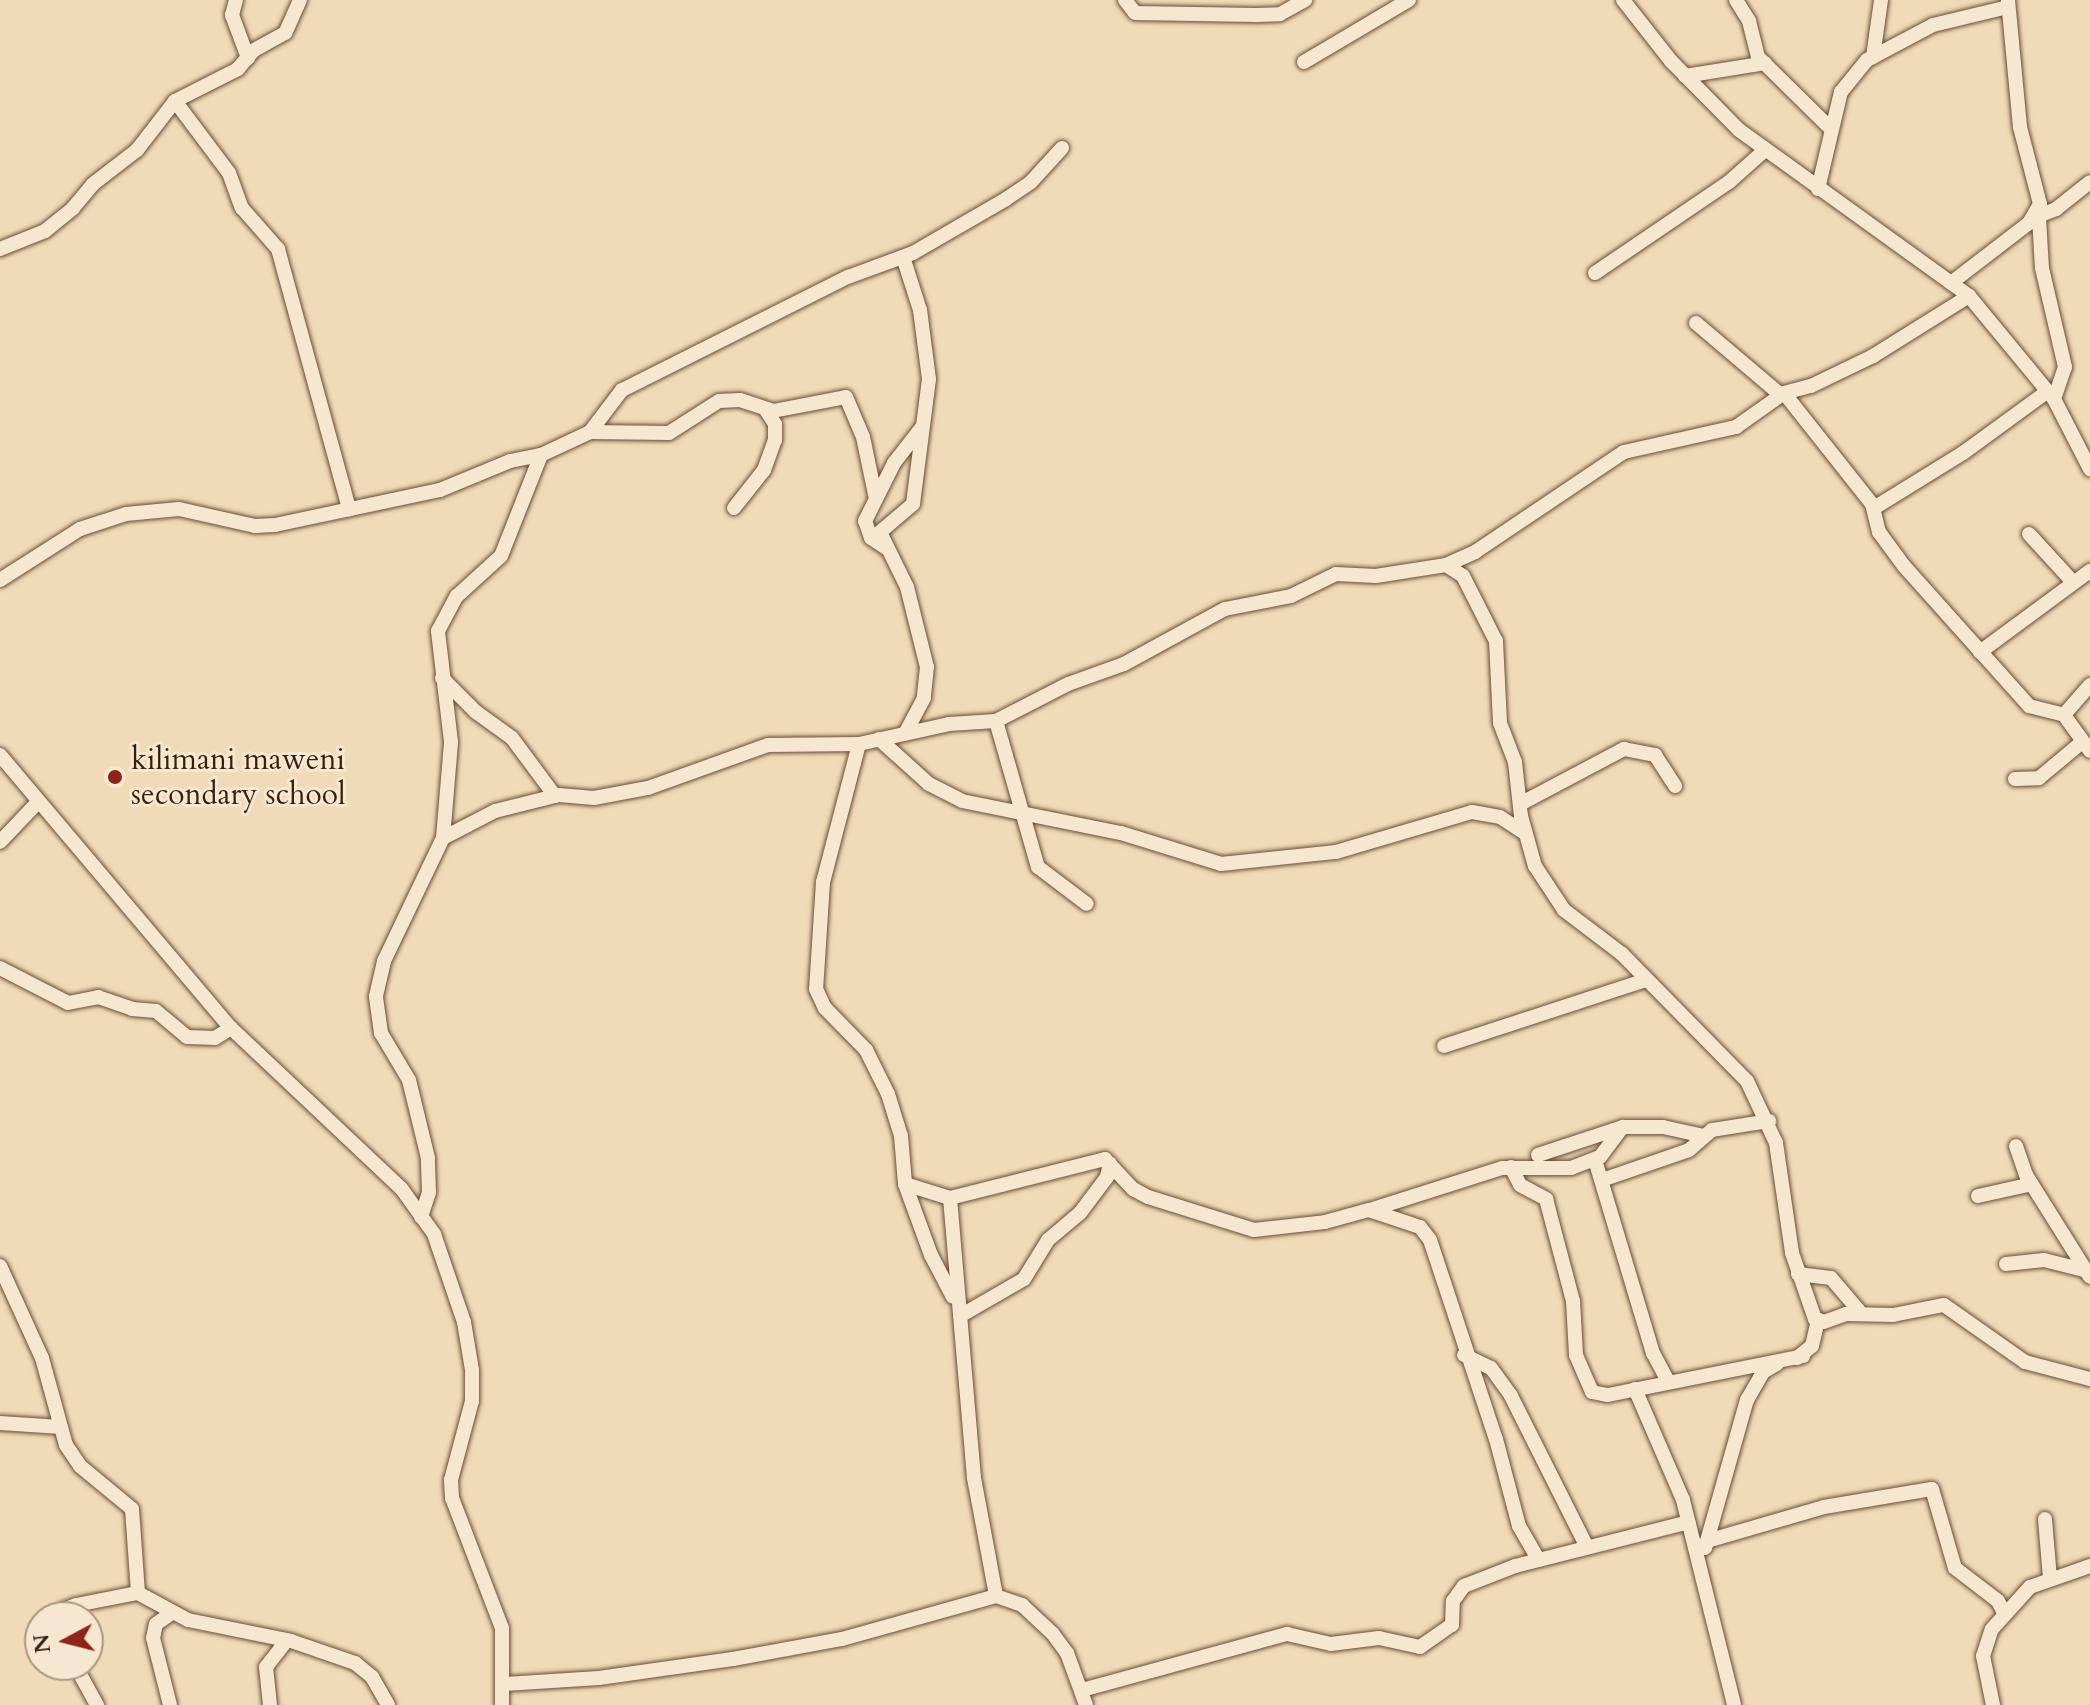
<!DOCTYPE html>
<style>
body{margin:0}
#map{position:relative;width:2090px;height:1705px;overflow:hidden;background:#f1dab7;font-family:Cardo,serif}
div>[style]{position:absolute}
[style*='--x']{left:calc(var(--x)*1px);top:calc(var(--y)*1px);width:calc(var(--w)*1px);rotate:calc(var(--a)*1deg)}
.roads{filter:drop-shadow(0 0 2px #664d37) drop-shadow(0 0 2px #664d37)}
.minor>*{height:14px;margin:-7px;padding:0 7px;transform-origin:7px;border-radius:7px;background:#f6e7d0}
.dots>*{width:22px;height:22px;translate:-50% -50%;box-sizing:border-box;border:4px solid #f6e7d0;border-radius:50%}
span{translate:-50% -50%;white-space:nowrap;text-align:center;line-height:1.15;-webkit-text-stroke:6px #f6e7d0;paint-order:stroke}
.poi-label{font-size:30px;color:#381e0c}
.left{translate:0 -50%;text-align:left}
.north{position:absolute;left:24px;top:1601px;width:80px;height:80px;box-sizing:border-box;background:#f6e7d0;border:2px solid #aa9782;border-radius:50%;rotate:263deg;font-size:22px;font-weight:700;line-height:32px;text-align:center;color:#381e0c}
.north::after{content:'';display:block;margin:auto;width:28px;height:36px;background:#8f2418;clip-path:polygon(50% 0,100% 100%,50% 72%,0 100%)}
</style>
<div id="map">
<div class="roads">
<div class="minor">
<div style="--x:236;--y:0;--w:16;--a:105"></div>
<div style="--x:232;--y:15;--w:46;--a:69.6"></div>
<div style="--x:300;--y:0;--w:36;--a:114"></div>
<div style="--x:285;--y:33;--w:37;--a:151"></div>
<div style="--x:253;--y:51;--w:23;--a:130"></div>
<div style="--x:238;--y:69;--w:71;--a:153.1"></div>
<div style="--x:175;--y:101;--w:90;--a:53.1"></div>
<div style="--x:229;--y:173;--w:37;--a:70"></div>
<div style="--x:242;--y:208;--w:55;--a:48.7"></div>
<div style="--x:278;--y:249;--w:270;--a:74.7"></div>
<div style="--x:1125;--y:0;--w:16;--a:52"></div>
<div style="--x:1135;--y:13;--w:121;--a:0.9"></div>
<div style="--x:1256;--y:15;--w:24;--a:-2"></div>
<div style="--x:1280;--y:14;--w:29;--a:-29"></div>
<div style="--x:1623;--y:0;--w:78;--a:51.8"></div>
<div style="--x:1671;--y:61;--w:97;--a:45.4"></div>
<div style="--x:1739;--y:130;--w:284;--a:35.8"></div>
<div style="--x:1969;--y:296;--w:134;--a:50.5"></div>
<div style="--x:2054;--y:399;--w:79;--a:62.8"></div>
<div style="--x:1736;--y:0;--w:25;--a:58"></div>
<div style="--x:1749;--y:21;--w:37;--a:76"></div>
<div style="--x:1758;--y:57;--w:103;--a:44.6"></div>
<div style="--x:1873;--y:57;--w:58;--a:-82"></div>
<div style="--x:1304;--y:62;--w:122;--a:-30.6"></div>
<div style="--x:1685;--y:76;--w:81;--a:-9.2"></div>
<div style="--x:1818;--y:189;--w:100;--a:-76.7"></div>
<div style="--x:1841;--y:92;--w:41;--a:-50.9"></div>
<div style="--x:1867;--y:60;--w:75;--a:-27.9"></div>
<div style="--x:1933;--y:25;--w:77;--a:-13.5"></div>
<div style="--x:2033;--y:218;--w:25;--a:-21"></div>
<div style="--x:2056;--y:209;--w:43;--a:-38.5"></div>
<div style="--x:2039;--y:218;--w:50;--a:86.6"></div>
<div style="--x:2042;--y:268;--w:102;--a:76.9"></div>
<div style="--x:2065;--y:367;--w:34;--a:109"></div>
<div style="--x:0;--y:249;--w:48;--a:-21.8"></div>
<div style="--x:45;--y:231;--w:36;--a:-39"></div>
<div style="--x:73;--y:208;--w:31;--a:-50"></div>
<div style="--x:93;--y:184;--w:56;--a:-37.7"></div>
<div style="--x:137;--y:150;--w:62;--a:-52.2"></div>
<div style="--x:903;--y:257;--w:56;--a:72.2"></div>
<div style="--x:920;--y:310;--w:70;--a:82.6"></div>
<div style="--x:929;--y:379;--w:126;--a:97.3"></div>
<div style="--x:913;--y:504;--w:43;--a:139.7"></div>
<div style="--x:880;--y:532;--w:61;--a:63.9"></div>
<div style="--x:907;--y:587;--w:82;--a:76"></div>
<div style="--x:927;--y:667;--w:31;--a:96"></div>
<div style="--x:924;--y:698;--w:40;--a:118"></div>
<div style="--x:1595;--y:273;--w:162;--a:-34.2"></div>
<div style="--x:1729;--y:182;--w:47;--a:-41.5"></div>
<div style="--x:1951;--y:283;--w:98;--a:-37.6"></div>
<div style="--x:2029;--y:223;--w:22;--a:-60"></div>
<div style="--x:2040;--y:204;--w:80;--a:-104.6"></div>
<div style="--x:2020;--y:127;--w:128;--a:-95.4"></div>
<div style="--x:1696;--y:323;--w:111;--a:40.3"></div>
<div style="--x:1784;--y:393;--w:142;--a:51.6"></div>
<div style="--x:1872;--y:504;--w:29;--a:76"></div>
<div style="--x:1879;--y:532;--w:42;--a:53.7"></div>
<div style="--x:1904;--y:566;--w:188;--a:48.2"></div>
<div style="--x:2029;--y:706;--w:36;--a:14"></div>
<div style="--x:590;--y:432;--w:79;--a:0.7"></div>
<div style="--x:669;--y:433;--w:59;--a:-32.6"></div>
<div style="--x:719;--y:401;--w:21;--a:-3"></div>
<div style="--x:740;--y:400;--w:35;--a:18"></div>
<div style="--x:773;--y:411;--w:74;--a:-10.9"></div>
<div style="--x:846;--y:397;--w:43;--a:67"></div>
<div style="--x:863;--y:437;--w:63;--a:78.2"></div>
<div style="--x:734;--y:508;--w:48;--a:-51.7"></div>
<div style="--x:764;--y:470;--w:32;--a:-70"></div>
<div style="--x:775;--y:440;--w:16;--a:-90"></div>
<div style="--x:775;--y:424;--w:17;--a:-123"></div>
<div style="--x:1874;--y:508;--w:105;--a:-31.7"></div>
<div style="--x:1963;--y:453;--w:105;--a:-36.1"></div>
<div style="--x:2029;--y:534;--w:65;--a:47.5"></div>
<div style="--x:886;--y:548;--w:18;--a:-146"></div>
<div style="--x:871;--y:538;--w:18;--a:-109"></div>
<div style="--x:865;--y:521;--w:65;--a:-63.4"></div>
<div style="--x:894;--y:463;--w:46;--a:-52.1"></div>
<div style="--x:1446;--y:565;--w:32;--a:-24"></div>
<div style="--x:1475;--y:552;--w:179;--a:-33.9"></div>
<div style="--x:1624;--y:452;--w:115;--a:-12.6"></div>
<div style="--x:1736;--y:427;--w:59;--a:-35.3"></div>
<div style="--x:1784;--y:393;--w:28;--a:-15"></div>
<div style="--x:1811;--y:386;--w:69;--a:-25.8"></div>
<div style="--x:1873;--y:356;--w:113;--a:-32"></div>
<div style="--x:0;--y:580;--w:95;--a:-32.5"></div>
<div style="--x:80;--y:529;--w:48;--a:-18.1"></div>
<div style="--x:126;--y:514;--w:53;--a:-5.4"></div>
<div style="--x:179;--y:509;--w:78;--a:12.6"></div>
<div style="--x:255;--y:526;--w:20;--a:-3"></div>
<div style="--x:275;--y:525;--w:169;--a:-12"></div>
<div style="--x:440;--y:490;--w:76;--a:-22.5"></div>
<div style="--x:510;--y:461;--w:32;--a:-11"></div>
<div style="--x:1980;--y:652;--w:137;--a:-36.4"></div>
<div style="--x:442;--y:678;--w:48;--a:45"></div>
<div style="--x:476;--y:712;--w:44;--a:35.8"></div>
<div style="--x:512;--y:738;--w:72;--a:53.4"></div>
<div style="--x:2090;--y:685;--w:40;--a:131"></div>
<div style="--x:2064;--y:715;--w:44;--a:54.2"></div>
<div style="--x:996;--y:721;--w:152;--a:74"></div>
<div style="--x:1038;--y:867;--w:61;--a:37.1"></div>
<div style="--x:879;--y:739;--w:67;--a:42"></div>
<div style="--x:929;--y:784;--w:37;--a:27"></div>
<div style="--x:962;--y:801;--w:162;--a:11.4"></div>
<div style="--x:1121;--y:833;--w:105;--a:17.2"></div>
<div style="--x:1221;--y:864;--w:116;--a:-6"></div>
<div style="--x:1336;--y:852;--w:142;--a:-16.4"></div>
<div style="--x:1472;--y:812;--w:28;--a:10"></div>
<div style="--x:1500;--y:817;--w:30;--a:33"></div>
<div style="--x:859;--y:744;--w:143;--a:104.6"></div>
<div style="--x:823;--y:882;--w:107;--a:93.7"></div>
<div style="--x:816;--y:989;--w:21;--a:65"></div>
<div style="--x:825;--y:1008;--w:59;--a:45.7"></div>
<div style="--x:866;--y:1050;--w:49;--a:63.4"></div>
<div style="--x:888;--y:1094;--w:44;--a:72.8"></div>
<div style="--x:901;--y:1136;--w:48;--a:85.2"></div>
<div style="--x:905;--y:1184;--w:47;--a:17.3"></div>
<div style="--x:950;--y:1198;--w:160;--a:-14.1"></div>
<div style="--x:1105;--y:1159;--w:41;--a:47"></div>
<div style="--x:1133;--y:1189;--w:17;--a:28"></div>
<div style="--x:1148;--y:1197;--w:111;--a:17.3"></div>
<div style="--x:1254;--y:1230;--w:71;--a:-6.4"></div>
<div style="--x:1325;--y:1222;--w:46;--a:-15.3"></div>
<div style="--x:1369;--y:1210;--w:54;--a:18.4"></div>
<div style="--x:1420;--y:1227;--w:16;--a:52"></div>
<div style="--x:1430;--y:1240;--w:210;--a:71.7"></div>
<div style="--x:1496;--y:1439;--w:90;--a:75.2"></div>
<div style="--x:1519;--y:1526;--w:39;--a:60"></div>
<div style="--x:0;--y:755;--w:358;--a:49.8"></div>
<div style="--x:231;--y:1028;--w:233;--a:43.3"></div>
<div style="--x:401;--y:1188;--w:57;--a:54.3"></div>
<div style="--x:434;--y:1234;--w:93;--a:71.2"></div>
<div style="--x:464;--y:1322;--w:49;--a:80.5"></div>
<div style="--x:472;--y:1370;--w:31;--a:90"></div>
<div style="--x:472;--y:1401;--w:82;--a:104.9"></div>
<div style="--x:451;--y:1480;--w:18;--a:87"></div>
<div style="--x:452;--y:1498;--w:139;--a:69"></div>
<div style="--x:502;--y:1628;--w:77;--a:90"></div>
<div style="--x:2015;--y:779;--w:24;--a:-2"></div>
<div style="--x:2039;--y:778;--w:56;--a:-39.9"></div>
<div style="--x:1520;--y:804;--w:118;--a:-27.9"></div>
<div style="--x:1624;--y:749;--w:32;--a:11"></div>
<div style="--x:1655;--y:755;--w:37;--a:57"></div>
<div style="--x:443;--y:838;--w:96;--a:-85.2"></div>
<div style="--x:451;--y:742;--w:112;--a:-96.7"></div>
<div style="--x:438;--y:631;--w:40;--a:-62"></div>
<div style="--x:457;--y:596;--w:59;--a:-42.3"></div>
<div style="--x:501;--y:556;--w:109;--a:-68.4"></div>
<div style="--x:541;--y:455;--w:54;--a:-25.1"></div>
<div style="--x:590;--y:432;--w:53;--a:-52.7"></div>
<div style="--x:622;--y:390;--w:253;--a:-26.6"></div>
<div style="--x:848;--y:277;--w:69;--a:-20.3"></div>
<div style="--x:913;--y:253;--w:108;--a:-30.1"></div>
<div style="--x:1006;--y:199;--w:30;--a:-34"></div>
<div style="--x:1031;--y:182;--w:46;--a:-47.6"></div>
<div style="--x:0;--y:842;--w:55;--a:-46.5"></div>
<div style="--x:0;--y:968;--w:76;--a:27.2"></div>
<div style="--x:68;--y:1003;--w:31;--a:-11"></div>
<div style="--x:98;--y:997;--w:36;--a:19"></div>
<div style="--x:132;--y:1009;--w:24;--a:5"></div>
<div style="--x:156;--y:1011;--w:40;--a:40"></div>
<div style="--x:187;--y:1037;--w:28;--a:2"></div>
<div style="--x:215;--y:1038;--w:19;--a:-32"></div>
<div style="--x:1444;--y:1046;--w:213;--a:-18.1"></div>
<div style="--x:2016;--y:1146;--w:31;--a:71"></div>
<div style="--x:2026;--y:1175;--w:120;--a:57.9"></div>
<div style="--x:1538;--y:1155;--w:89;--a:-18.2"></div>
<div style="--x:1623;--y:1127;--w:40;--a:0"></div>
<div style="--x:1663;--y:1127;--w:42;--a:12.4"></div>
<div style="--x:1595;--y:1160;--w:202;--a:73.3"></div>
<div style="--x:1653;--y:1353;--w:32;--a:62"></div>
<div style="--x:1511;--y:1167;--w:20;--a:63"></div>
<div style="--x:1520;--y:1185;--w:30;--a:28"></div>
<div style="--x:1546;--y:1199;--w:106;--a:75.2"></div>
<div style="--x:1573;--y:1301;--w:54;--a:86.8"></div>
<div style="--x:1576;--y:1355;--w:40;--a:66.6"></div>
<div style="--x:1592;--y:1392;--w:16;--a:11"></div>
<div style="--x:1608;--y:1395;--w:199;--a:-11.3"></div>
<div style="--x:1602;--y:1180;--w:92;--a:-19"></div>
<div style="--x:1689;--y:1150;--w:30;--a:-41"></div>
<div style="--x:1712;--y:1130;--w:58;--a:-9"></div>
<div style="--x:905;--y:1184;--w:76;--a:69.9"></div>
<div style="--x:931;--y:1255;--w:47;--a:62.4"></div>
<div style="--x:1978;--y:1196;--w:55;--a:-12.5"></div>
<div style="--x:950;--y:1198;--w:281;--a:85.1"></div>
<div style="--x:974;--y:1478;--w:120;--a:79.4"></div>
<div style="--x:1373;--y:1209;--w:135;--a:-17.6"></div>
<div style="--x:1502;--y:1168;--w:69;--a:0"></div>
<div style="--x:1571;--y:1168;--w:31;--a:-21"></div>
<div style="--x:1600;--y:1157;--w:38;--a:-53"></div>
<div style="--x:421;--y:1217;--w:26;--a:-72"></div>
<div style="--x:429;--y:1192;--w:34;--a:-92"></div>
<div style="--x:428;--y:1158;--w:80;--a:-103.7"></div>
<div style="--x:409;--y:1080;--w:55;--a:-120.8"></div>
<div style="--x:381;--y:1033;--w:37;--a:-98"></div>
<div style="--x:376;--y:996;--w:36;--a:-77"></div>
<div style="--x:384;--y:961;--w:136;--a:-64.4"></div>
<div style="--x:443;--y:838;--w:59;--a:-27.4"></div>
<div style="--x:495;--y:811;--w:66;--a:-14"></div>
<div style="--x:559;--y:795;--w:35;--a:5"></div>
<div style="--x:594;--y:798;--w:55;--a:-10.5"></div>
<div style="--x:648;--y:788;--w:127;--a:-19.7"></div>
<div style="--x:768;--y:745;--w:91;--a:-0.6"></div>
<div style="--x:859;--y:744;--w:92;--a:-12.5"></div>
<div style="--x:949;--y:724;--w:47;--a:-3.7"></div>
<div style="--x:996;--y:721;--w:81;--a:-27.2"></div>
<div style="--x:1068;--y:684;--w:59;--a:-19.7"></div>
<div style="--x:1124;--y:664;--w:115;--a:-28.6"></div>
<div style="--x:1225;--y:609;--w:67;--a:-11.1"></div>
<div style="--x:1291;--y:596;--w:50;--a:-26.1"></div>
<div style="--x:1336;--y:574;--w:40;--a:2.9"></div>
<div style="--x:1376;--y:576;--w:71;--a:-8.9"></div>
<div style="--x:1446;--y:565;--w:20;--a:33"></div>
<div style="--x:1463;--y:576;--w:73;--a:63.1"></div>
<div style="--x:1496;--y:641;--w:82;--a:87.2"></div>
<div style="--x:1500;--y:723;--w:42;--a:69"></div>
<div style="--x:1515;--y:762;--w:54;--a:83.7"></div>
<div style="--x:1521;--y:816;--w:52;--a:74.4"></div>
<div style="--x:1535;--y:866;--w:53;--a:56.6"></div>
<div style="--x:1564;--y:910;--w:73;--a:37.2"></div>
<div style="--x:1622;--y:954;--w:178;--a:45.5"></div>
<div style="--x:1747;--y:1081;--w:68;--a:64.9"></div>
<div style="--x:1776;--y:1143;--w:111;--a:81.7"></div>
<div style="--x:1792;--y:1253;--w:70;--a:70.8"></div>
<div style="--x:1815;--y:1319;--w:9;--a:18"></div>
<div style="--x:1824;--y:1322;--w:23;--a:-20"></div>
<div style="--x:1846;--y:1314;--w:47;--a:1.2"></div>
<div style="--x:1893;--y:1315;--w:52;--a:-11.1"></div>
<div style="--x:1944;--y:1305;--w:99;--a:35.1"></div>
<div style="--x:2025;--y:1362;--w:67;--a:14.7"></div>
<div style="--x:2006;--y:1264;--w:38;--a:-6"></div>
<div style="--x:2044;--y:1260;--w:41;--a:14"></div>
<div style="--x:0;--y:1266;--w:101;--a:65.5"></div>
<div style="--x:42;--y:1358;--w:90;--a:74.6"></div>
<div style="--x:66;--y:1445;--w:25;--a:56"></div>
<div style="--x:80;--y:1466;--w:67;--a:39.6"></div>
<div style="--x:132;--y:1509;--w:84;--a:85.9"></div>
<div style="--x:138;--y:1593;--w:57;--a:28.4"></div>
<div style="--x:188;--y:1620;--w:105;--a:11.5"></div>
<div style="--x:291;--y:1641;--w:68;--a:19"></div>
<div style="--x:355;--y:1663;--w:22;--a:39"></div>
<div style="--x:372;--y:1677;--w:32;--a:60"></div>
<div style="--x:1798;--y:1274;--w:33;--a:7"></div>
<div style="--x:1831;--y:1278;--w:45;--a:49.5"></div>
<div style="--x:960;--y:1316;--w:74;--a:-30"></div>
<div style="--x:1024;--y:1279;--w:46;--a:-58.4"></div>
<div style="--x:1048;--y:1240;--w:42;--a:-40.2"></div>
<div style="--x:1080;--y:1213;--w:45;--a:-53.1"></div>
<div style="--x:1107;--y:1177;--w:14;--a:-78"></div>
<div style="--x:1464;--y:1355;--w:30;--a:26"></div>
<div style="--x:1491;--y:1368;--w:34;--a:54"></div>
<div style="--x:1511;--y:1396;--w:169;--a:63.3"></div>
<div style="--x:1797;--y:1358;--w:19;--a:-39"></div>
<div style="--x:1812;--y:1346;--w:27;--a:-77"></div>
<div style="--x:1635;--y:1389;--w:121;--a:66.6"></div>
<div style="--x:1683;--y:1500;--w:211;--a:76"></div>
<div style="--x:0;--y:1423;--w:61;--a:3.8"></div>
<div style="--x:2045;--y:1519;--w:59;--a:85.2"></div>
<div style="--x:1707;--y:1541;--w:122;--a:-16.2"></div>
<div style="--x:1824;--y:1507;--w:109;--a:-9.5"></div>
<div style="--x:1932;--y:1489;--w:82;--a:73.8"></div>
<div style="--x:1955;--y:1568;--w:54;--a:37.5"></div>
<div style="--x:1998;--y:1601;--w:13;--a:63"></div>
<div style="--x:1705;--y:1548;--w:154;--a:-74.2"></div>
<div style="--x:1747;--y:1400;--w:32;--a:-60"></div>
<div style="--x:1763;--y:1372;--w:16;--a:-30"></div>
<div style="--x:60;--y:1617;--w:8;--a:-67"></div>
<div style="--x:63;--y:1610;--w:14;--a:-21"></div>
<div style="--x:76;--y:1605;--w:63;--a:-11"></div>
<div style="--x:75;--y:1665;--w:46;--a:61.2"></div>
<div style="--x:505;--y:1684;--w:94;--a:-3.7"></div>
<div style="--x:599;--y:1678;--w:135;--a:-8.1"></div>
<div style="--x:733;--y:1659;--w:111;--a:-10.4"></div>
<div style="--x:842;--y:1639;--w:160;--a:-15.6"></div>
<div style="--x:996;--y:1596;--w:28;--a:19"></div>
<div style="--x:1022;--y:1605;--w:42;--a:43.1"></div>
<div style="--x:1053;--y:1634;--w:24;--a:54"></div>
<div style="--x:1067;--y:1653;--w:55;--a:69.9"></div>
<div style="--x:1082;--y:1690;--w:213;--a:-15.3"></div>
<div style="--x:1287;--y:1634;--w:45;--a:12.8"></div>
<div style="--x:1331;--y:1644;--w:48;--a:-7.1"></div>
<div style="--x:1379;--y:1638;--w:42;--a:12.4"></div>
<div style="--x:1420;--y:1647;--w:39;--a:-35"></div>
<div style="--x:1452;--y:1625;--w:24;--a:-88"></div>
<div style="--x:1453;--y:1601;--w:19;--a:-54"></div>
<div style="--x:1464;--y:1586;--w:55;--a:-21.4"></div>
<div style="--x:1515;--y:1566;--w:179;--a:-14.2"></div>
<div style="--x:170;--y:1705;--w:69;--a:-104.2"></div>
<div style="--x:153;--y:1638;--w:14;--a:-78"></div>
<div style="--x:156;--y:1624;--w:19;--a:-35"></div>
<div style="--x:270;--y:1705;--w:38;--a:-96"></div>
<div style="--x:266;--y:1667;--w:34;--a:-52"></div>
<div style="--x:1993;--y:1705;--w:50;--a:-101.5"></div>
<div style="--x:1983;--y:1656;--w:28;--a:-72"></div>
<div style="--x:1992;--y:1629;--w:57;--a:-47.9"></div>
<div style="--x:2030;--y:1587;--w:64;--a:-19.3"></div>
</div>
</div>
<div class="dots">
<div style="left:115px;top:777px;background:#8f2418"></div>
</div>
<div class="poi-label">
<span class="left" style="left:131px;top:777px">kilimani maweni<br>secondary school</span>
</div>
<div class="north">N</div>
</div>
